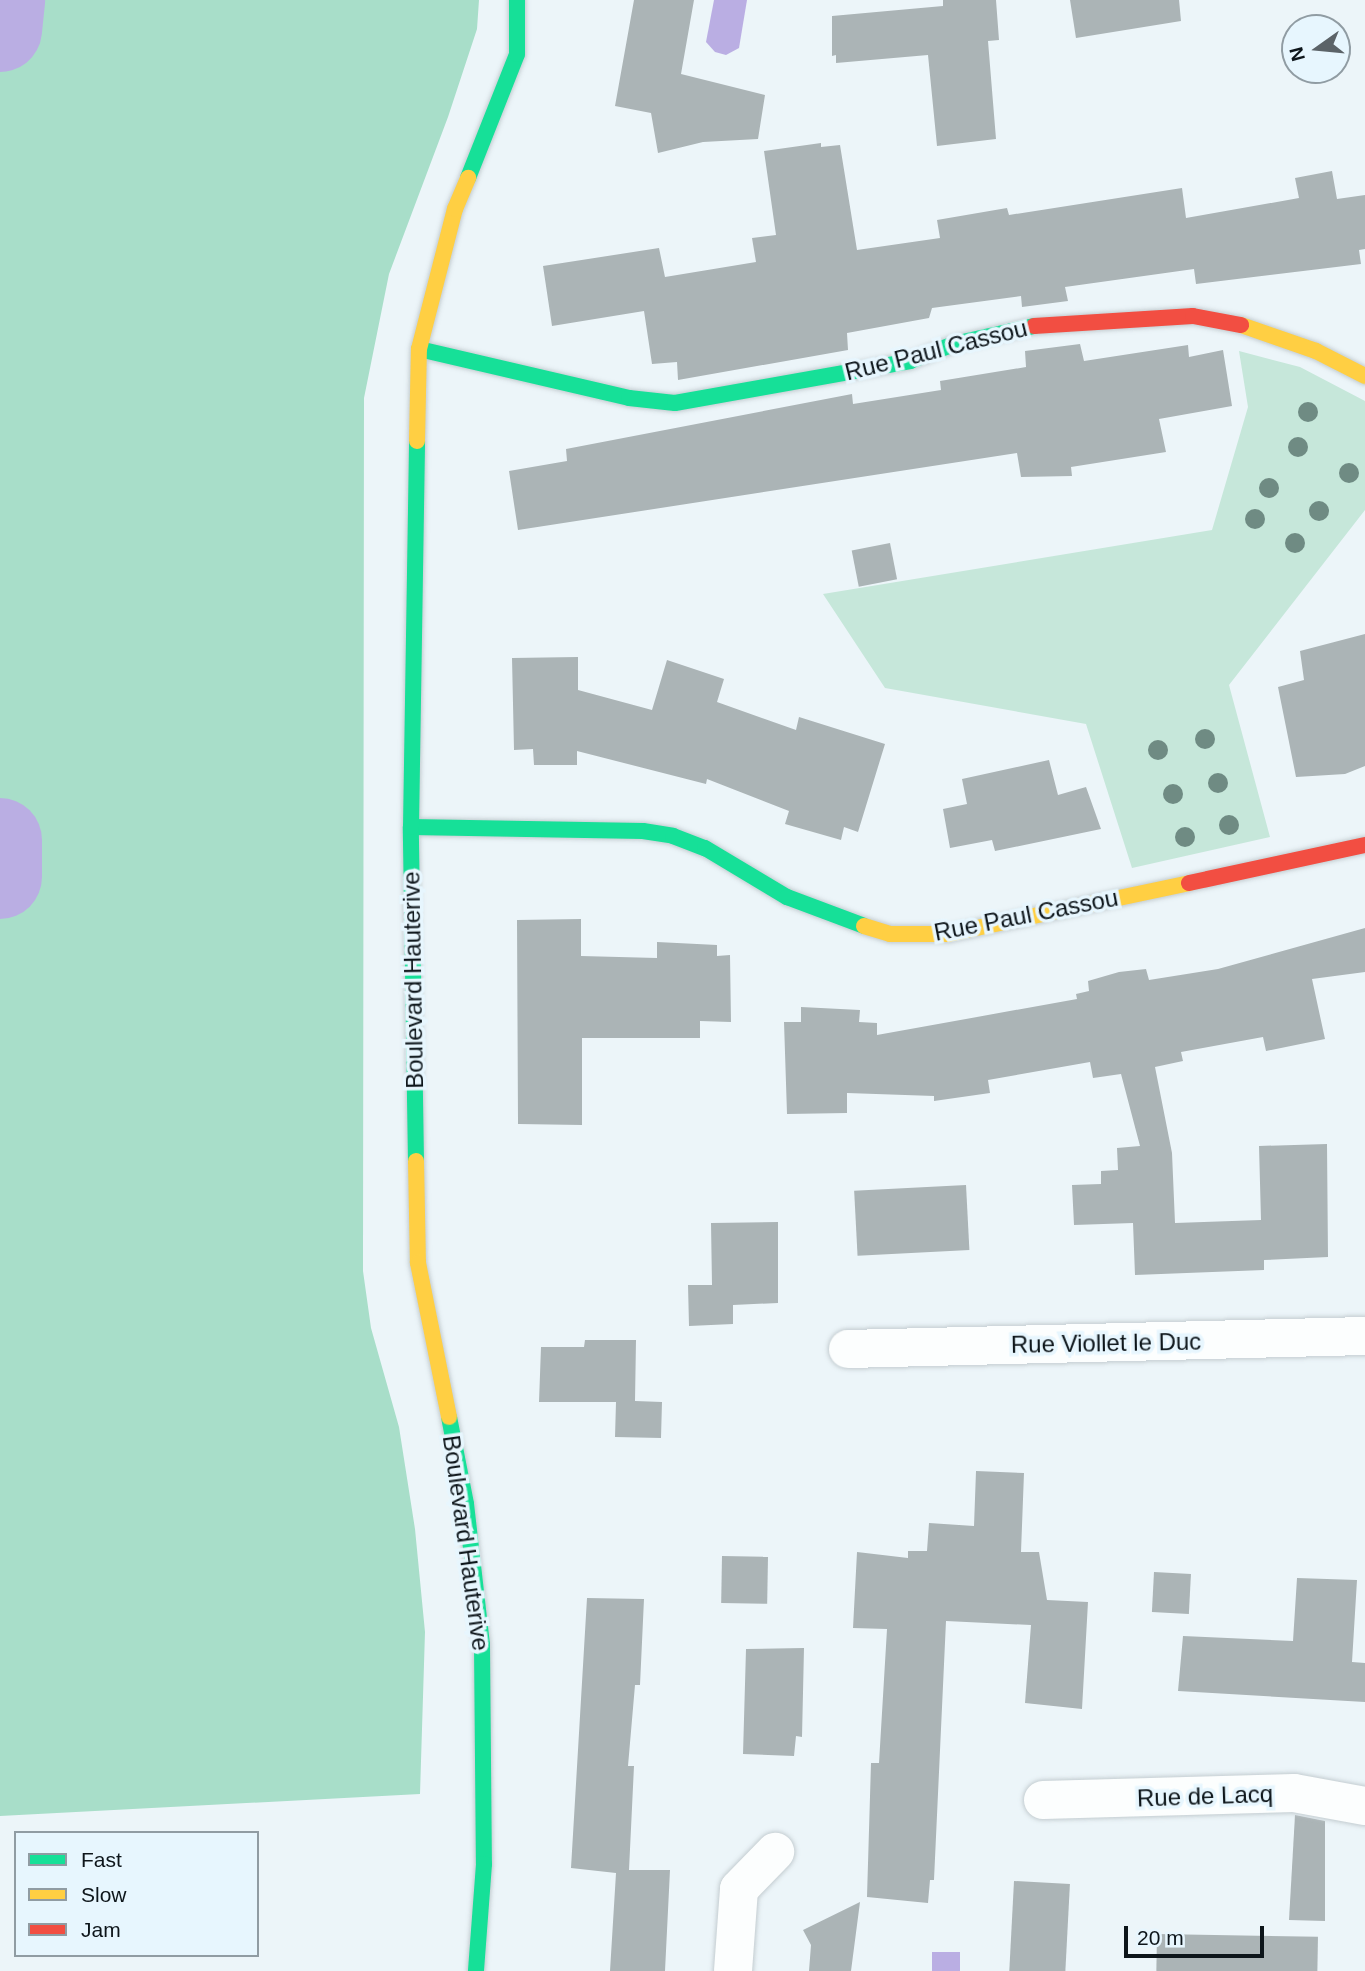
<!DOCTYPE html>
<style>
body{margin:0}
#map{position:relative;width:1365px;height:1971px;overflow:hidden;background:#ecf5f9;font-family:Arial,sans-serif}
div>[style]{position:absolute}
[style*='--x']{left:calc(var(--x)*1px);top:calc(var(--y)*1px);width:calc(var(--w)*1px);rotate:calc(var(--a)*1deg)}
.green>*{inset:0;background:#c6e7da}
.forest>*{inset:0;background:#a8dec9}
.water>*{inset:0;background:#baaee3;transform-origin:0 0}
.river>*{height:84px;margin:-42px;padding:0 42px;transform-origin:42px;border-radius:42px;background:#baaee3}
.building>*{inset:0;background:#abb4b6;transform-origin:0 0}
.roads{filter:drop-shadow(0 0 2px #c4cdd1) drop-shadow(0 0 2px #c4cdd1)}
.street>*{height:38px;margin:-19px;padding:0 19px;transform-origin:19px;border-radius:19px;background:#fcfefe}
.fast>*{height:16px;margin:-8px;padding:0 8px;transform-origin:8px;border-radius:8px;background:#16e098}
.slow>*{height:16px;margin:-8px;padding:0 8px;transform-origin:8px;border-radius:8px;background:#ffcf43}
.jam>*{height:16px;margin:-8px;padding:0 8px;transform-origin:8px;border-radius:8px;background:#f24e42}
.trees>*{width:20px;height:20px;margin:-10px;border-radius:50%;background:#6f8b83}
span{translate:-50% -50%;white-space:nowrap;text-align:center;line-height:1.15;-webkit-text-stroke:7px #e7f6fe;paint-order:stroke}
.street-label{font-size:24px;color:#0d151a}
.legend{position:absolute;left:14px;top:1831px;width:245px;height:126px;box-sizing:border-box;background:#e7f6fe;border:2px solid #909ca3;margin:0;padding:9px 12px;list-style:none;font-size:21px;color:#0d151a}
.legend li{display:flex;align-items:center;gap:14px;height:35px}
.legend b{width:35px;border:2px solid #909ca3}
.north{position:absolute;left:1281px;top:14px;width:70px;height:70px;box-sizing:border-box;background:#e7f6fe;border:2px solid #909ca3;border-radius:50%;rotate:255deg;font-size:19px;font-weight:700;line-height:28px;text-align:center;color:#0d151a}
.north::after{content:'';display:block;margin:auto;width:24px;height:32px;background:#5b6368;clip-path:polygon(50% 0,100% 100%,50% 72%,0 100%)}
.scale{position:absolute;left:1124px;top:1926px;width:140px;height:32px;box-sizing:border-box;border:4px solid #0d151a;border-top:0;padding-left:9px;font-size:21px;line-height:24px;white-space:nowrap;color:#0d151a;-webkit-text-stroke:5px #e7f6fe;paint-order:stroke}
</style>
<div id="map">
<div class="green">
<div style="clip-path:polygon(1239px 351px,1300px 367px,1365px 401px,1365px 510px,1229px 685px,1270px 837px,1132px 868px,1086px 724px,885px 688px,823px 594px,1212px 530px,1248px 407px)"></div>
</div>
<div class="forest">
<div style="clip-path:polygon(0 0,479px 0,477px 29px,448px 117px,389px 274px,364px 398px,363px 1271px,371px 1328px,399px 1427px,415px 1529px,425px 1632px,420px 1794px,0 1816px)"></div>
</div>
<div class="water">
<div style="clip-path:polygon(714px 0,747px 0,739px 48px,726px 55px,715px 52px,706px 42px)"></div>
<div style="left:932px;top:1952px;width:28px;height:19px"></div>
</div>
<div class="river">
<div style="--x:0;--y:30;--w:30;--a:-84"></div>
<div style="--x:0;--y:840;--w:37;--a:90"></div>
</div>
<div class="building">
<div style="clip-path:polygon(634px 0,694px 0,681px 74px,765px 95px,758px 139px,703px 142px,658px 153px,651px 113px,615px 106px)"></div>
<div style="clip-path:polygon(943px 0,996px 0,999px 40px,988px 41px,996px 139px,937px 146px,928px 55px,836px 63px,836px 55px,832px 56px,832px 16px,943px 6px)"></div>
<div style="clip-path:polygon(1070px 0,1179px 0,1181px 21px,1076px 38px)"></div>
<div style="clip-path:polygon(821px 143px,821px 147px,840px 145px,857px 250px,940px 238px,937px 220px,1007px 208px,1009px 215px,1182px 188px,1186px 218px,1299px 198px,1295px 178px,1332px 171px,1337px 199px,1365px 195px,1365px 249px,1359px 250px,1361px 264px,1196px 284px,1194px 269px,1065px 287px,1068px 301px,1022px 307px,1021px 296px,932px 308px,929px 318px,847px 333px,848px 350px,678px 380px,677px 362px,652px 364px,644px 311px,552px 326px,543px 266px,659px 248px,665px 277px,756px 262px,752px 238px,776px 235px,764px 151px)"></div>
<div style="clip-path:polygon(1080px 344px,1084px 361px,1188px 345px,1189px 357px,1223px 350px,1232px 406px,1159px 419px,1166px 452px,1071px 467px,1072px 476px,1021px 477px,1017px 453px,518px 530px,509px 471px,567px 461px,566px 449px,852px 394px,853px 404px,941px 390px,940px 381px,1026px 367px,1025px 351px)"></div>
<div style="left:890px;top:543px;width:37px;height:39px;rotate:79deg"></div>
<div style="clip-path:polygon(1365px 634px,1365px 766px,1345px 774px,1296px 777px,1278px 687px,1304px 680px,1300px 651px)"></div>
<div style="clip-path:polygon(578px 657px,578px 690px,652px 710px,667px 660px,724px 679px,717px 702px,796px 730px,799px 717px,885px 744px,858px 832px,844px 827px,841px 840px,785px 824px,789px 811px,707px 779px,706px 784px,577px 751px,577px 765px,534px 765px,533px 749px,514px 750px,512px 658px)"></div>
<div style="clip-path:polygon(1049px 760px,1058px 795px,1086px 787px,1101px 829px,995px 851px,992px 840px,950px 848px,943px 809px,967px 804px,962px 779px)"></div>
<div style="clip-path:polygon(581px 919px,581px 956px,657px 958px,657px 942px,717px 945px,717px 956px,730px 955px,731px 1022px,700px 1021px,700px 1038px,582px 1038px,582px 1125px,518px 1124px,517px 920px)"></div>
<div style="clip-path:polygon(1365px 928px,1365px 972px,1312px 979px,1325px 1039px,1266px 1051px,1263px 1037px,1181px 1052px,1183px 1061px,1155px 1067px,1172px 1153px,1175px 1223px,1261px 1220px,1259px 1146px,1327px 1144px,1328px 1257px,1264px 1260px,1264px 1270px,1135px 1275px,1133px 1223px,1074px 1225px,1072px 1185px,1101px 1184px,1101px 1171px,1118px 1170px,1117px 1148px,1140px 1146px,1121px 1074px,1093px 1078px,1090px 1062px,988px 1080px,990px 1093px,934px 1101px,934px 1096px,847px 1093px,847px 1113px,787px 1114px,784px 1022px,801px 1022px,801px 1007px,860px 1010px,859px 1022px,877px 1023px,877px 1035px,1077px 999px,1076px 994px,1089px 991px,1088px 981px,1119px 972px,1146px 969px,1149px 980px,1218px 969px)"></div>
<div style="left:966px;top:1185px;width:65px;height:112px;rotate:87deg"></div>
<div style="clip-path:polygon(778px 1222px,778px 1303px,733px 1305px,733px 1324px,689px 1326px,688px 1285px,712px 1285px,711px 1223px)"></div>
<div style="clip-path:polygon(585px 1340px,636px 1340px,635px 1401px,662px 1402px,661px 1438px,615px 1437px,616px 1402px,539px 1402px,541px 1347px,584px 1347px)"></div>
<div style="clip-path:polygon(976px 1471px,1024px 1473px,1021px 1552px,1039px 1552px,1047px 1600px,1088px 1602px,1082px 1709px,1025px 1703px,1031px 1625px,946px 1621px,934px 1880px,930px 1880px,928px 1903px,867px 1897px,871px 1763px,879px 1763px,887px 1629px,853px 1628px,857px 1552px,908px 1558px,908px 1551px,927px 1551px,929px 1523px,974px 1526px)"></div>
<div style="left:722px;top:1556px;width:46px;height:47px;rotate:1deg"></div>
<div style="left:1154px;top:1572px;width:37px;height:40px;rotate:3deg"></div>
<div style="clip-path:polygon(1297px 1578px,1357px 1580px,1352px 1662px,1365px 1663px,1365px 1702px,1178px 1691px,1183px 1636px,1293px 1641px)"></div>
<div style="clip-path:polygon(587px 1598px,644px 1599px,640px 1685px,635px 1685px,628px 1766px,634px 1766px,629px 1870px,670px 1870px,665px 1971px,610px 1971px,616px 1873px,571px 1868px)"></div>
<div style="clip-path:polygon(804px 1648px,802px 1737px,796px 1736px,794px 1756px,743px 1754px,746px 1649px)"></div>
<div style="clip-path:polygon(1295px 1815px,1325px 1821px,1325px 1921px,1289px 1920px)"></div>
<div style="left:1014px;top:1881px;width:56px;height:90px;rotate:3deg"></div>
<div style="clip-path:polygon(860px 1902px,851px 1971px,809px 1971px,811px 1945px,803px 1930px)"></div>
<div style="left:1157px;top:1934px;width:161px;height:37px;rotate:1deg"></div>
</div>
<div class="roads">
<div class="street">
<div style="--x:848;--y:1349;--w:517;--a:-1.44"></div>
<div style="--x:1043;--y:1800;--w:251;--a:-1.6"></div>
<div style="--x:1294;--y:1793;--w:72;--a:10.4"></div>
<div style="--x:733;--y:1971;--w:82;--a:-85.8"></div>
<div style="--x:739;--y:1889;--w:52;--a:-45.8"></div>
</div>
<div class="fast">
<div style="--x:468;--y:178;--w:133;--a:-68.4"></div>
<div style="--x:517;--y:54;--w:54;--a:-90"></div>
<div style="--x:419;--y:349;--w:216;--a:13.1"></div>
<div style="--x:629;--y:398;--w:46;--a:6.2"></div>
<div style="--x:675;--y:403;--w:239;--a:-10.1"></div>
<div style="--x:910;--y:361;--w:47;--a:-21.1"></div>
<div style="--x:954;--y:344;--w:82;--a:-12.7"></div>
<div style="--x:411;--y:827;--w:232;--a:1"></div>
<div style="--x:643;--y:831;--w:30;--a:9"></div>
<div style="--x:673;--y:836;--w:34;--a:21"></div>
<div style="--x:705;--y:848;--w:96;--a:30.9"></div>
<div style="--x:787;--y:897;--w:82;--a:20.6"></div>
<div style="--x:416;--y:1161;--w:334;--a:-90.9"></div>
<div style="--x:411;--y:827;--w:386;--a:-89.1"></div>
<div style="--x:449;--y:1417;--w:89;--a:78.9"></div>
<div style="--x:466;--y:1504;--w:142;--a:83.5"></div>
<div style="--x:482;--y:1645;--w:219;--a:89.5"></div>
<div style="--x:484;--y:1864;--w:107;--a:94.3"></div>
</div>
<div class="slow">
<div style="--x:1241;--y:325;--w:79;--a:19.1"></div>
<div style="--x:1316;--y:351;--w:55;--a:27"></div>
<div style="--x:417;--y:441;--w:92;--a:-88.8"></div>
<div style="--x:419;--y:349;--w:145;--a:-75.6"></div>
<div style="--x:455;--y:209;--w:34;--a:-67"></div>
<div style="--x:864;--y:926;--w:27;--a:17"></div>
<div style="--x:890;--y:934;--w:58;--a:0"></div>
<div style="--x:948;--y:934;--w:246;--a:-11.9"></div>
<div style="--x:416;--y:1161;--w:102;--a:88.9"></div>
<div style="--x:418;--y:1263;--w:157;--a:78.6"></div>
</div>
<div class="jam">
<div style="--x:1034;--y:326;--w:159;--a:-3.6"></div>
<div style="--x:1193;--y:316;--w:49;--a:10.6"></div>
<div style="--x:1189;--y:883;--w:180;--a:-12.2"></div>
</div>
</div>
<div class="trees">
<div style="left:1308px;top:412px"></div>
<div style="left:1298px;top:447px"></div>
<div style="left:1349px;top:473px"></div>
<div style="left:1269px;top:488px"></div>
<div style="left:1319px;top:511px"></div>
<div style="left:1255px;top:519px"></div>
<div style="left:1295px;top:543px"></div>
<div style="left:1205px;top:739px"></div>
<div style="left:1158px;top:750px"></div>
<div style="left:1218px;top:783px"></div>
<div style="left:1173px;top:794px"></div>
<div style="left:1229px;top:825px"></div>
<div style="left:1185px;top:837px"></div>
</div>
<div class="street-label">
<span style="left:936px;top:350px;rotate:-14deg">Rue Paul Cassou</span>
<span style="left:1026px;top:915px;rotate:-11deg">Rue Paul Cassou</span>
<span style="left:413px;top:980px;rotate:-91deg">Boulevard Hauterive</span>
<span style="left:1106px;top:1343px;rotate:-1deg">Rue Viollet le Duc</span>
<span style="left:466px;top:1543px;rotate:82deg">Boulevard Hauterive</span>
<span style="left:1205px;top:1796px;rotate:-2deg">Rue de Lacq</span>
</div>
<ul class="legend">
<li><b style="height:9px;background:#16e098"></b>Fast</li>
<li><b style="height:9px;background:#ffcf43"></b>Slow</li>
<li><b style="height:9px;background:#f24e42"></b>Jam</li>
</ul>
<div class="north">N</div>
<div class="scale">20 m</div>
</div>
